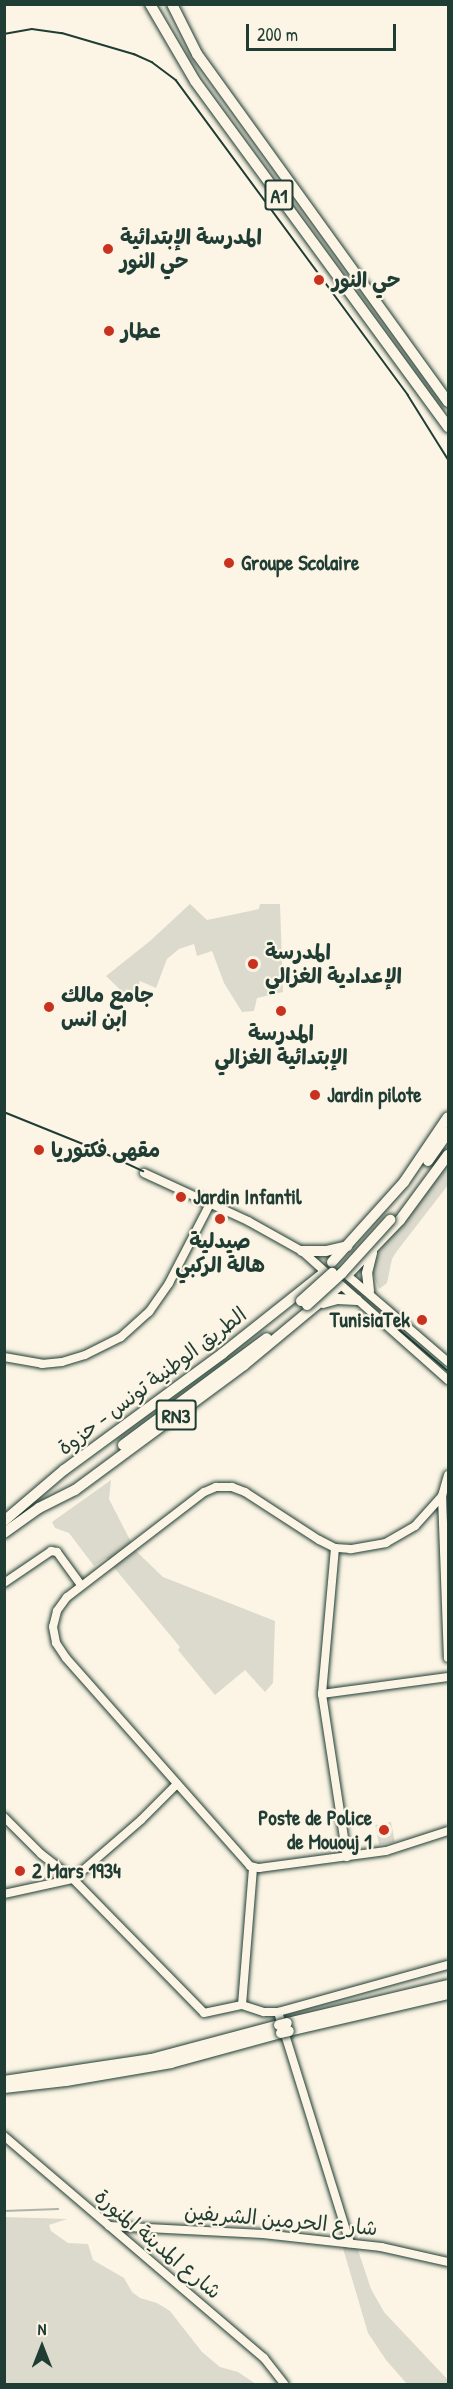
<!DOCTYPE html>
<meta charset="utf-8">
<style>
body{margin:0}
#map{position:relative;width:453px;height:2389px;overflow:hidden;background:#fcf5e5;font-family:"Patrick Hand","Playpen Sans Arabic",sans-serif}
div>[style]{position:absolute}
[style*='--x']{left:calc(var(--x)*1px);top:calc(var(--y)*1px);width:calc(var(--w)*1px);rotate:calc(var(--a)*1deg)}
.green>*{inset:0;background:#dcdacc;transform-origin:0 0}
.stream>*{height:1.5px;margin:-0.75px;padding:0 0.75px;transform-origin:0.75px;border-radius:0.75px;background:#aeb3a7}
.roads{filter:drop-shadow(0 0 2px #1f3d34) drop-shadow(0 0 2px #1f3d34)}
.secondary>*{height:8px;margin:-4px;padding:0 4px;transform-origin:4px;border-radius:4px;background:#fcf5e5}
.highway>*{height:10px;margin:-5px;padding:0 5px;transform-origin:5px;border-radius:5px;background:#fcf5e5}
.tram>*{height:1.5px;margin:-0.75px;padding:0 0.75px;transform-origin:0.75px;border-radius:0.75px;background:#1f3d34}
.bridges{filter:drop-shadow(0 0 2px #1f3d34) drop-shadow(0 0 2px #1f3d34)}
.highway-bridge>*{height:10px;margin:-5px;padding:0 5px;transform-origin:5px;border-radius:5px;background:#fcf5e5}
.dots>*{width:16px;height:16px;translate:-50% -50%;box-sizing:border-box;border:3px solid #fcf5e5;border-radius:50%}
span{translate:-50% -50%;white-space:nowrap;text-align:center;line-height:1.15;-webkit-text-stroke:4.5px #fcf5e5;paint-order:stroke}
.shield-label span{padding:2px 4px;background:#fcf5e5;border:2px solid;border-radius:4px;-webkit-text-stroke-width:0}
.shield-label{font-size:20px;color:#1f3d34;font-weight:700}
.poi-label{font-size:21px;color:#1f3d34;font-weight:700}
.left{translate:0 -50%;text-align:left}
.right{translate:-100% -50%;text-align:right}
.street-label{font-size:21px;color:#1f3d34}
.frame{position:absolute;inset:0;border:6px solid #1f3d34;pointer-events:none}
.north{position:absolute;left:12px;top:2317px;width:60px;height:60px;-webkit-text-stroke:4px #fcf5e5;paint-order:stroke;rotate:0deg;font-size:16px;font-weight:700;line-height:24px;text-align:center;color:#1f3d34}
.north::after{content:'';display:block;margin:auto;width:21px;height:27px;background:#1f3d34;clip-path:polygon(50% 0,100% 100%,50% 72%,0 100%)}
.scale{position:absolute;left:246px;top:24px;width:150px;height:27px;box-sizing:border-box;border:3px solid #1f3d34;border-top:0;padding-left:8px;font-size:18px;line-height:21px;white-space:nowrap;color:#1f3d34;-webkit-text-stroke:4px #fcf5e5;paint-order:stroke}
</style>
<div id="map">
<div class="green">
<div style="clip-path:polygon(190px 904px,207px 920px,259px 909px,260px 904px,280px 904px,283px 992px,257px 998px,254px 1011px,242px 1012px,224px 983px,212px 951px,197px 956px,194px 944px,179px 949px,167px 959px,156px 988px,140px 981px,133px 1002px,106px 976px,150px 941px)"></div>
<div style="clip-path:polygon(448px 1159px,448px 1185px,397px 1251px,392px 1259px,387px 1283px,379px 1289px,372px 1271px,374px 1261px,386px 1240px)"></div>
<div style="clip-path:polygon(111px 1480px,109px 1499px,130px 1540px,136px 1551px,163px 1577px,275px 1621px,273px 1683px,265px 1692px,245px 1670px,215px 1695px,178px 1650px,180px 1647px,106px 1558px,94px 1566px,69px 1533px,55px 1528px,52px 1522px)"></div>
<div style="left:391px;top:1822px;width:20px;height:16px;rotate:79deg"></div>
<div style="clip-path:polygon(4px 2217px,67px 2219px,49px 2225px,51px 2231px,68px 2243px,88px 2244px,93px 2260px,124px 2278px,132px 2292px,140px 2298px,157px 2303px,170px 2311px,202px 2352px,220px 2367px,238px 2372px,256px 2384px,5px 2384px)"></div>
<div style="clip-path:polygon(342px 2245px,357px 2247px,371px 2289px,384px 2312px,448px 2380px,448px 2384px,407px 2384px,386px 2360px,368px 2333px)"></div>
</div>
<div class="stream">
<div style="--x:4;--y:2211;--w:54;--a:-2.1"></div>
</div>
<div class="roads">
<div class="secondary">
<div style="--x:144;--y:1173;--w:115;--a:24.8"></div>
<div style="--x:248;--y:1221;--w:62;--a:29.1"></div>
<div style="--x:302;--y:1251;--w:30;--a:42"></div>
<div style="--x:348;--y:1276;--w:132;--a:40.7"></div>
<div style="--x:341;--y:1285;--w:143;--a:41.6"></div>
<div style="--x:4;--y:1357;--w:39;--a:10"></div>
<div style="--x:42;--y:1364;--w:20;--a:-6"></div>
<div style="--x:62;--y:1362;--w:24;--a:-17"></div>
<div style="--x:85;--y:1355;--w:40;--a:-26.6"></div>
<div style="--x:121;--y:1337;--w:38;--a:-42"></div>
<div style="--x:149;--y:1312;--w:35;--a:-55"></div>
<div style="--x:169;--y:1283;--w:91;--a:-62.6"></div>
<div style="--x:448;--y:1475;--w:22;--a:106"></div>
<div style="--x:442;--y:1496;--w:40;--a:132"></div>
<div style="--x:415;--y:1526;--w:34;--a:150"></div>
<div style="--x:386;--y:1543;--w:36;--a:170"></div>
<div style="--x:351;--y:1549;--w:16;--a:-176"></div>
<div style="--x:335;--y:1548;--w:18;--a:-153"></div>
<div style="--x:319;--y:1540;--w:88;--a:-147"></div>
<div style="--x:245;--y:1492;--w:14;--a:-159"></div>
<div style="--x:232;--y:1487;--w:16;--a:180"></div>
<div style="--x:216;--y:1487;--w:13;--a:157"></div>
<div style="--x:204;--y:1492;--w:173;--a:142.5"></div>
<div style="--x:67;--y:1597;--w:17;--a:126"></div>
<div style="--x:57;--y:1611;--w:16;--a:104"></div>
<div style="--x:53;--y:1627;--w:16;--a:79"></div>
<div style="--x:56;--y:1643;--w:18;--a:56"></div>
<div style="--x:66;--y:1658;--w:278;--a:48.5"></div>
<div style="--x:250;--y:1866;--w:9;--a:13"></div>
<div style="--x:259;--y:1868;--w:128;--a:-7.6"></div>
<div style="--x:386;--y:1851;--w:65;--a:-17.9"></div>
<div style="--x:442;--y:1496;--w:162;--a:87.9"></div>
<div style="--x:335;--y:1548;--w:147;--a:95.1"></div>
<div style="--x:322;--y:1694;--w:165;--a:81.3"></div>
<div style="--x:4;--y:1583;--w:57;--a:-34.2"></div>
<div style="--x:51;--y:1551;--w:6;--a:9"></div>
<div style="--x:57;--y:1552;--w:41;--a:54"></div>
<div style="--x:322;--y:1694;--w:127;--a:-7.7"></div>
<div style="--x:4;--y:1817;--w:52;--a:45"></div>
<div style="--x:41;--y:1854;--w:41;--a:38"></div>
<div style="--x:73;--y:1879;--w:187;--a:45.6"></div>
<div style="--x:204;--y:2013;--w:39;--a:-12"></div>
<div style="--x:242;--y:2005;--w:23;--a:18"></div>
<div style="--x:264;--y:2012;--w:14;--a:0"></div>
<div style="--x:278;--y:2012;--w:176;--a:-15.5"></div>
<div style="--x:4;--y:1894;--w:71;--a:-12.3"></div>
<div style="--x:73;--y:1879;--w:90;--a:-40.9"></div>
<div style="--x:141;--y:1820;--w:51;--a:-45"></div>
<div style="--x:242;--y:2005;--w:138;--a:-85.4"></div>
<div style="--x:278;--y:2012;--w:242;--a:72.7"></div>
<div style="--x:4;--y:2136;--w:342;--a:40.5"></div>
<div style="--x:264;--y:2358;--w:33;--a:52"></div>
<div style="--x:109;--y:2226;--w:154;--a:3"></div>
<div style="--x:263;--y:2234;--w:119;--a:6.3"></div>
<div style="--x:381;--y:2247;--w:69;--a:12.6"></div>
</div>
<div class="highway">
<div style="--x:150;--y:4;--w:89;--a:59.7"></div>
<div style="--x:195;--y:81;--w:429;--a:53.8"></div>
<div style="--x:172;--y:4;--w:56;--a:63.4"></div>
<div style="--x:197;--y:54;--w:429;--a:54.2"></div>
<div style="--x:428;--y:1161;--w:35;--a:-55"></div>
<div style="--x:302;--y:1251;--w:24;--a:0"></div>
<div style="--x:326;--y:1251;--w:22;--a:-13"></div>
<div style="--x:332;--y:1262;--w:108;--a:-48"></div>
<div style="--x:404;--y:1182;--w:78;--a:-55.9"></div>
<div style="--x:348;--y:1274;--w:75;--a:-46.1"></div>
<div style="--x:400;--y:1220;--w:81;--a:-53.6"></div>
<div style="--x:369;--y:1291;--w:18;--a:-96"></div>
<div style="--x:367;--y:1273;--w:21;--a:-76"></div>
<div style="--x:323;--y:1303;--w:15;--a:-16"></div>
<div style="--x:337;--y:1299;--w:20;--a:3"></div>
<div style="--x:123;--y:1445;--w:179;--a:-36.6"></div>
<div style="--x:4;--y:1521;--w:79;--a:-40.4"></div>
<div style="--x:64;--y:1470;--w:197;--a:-36.3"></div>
<div style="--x:223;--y:1353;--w:129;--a:-38.4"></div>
<div style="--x:4;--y:1533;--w:43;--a:-35.5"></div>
<div style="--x:39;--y:1508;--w:40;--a:-26.6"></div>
<div style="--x:75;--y:1490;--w:210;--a:-36.5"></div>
<div style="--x:244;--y:1365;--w:124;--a:-39.7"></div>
<div style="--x:287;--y:2023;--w:165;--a:-13.3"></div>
<div style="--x:289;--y:2031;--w:163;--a:-13.1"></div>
<div style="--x:4;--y:2081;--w:149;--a:-8.5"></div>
<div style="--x:151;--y:2059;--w:132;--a:-14.9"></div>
<div style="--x:4;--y:2088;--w:62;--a:-6.4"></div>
<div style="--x:66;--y:2081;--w:107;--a:-9.7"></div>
<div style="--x:171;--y:2063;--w:114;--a:-15.3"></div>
</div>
</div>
<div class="tram">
<div style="--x:4;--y:34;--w:28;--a:-10"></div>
<div style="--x:32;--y:29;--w:30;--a:8"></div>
<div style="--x:62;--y:33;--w:75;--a:16.3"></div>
<div style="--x:134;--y:54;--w:20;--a:24"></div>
<div style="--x:152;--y:62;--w:30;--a:37"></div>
<div style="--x:176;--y:80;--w:391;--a:53.6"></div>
<div style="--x:408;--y:395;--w:75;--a:58"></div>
<div style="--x:4;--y:1112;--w:101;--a:22"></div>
<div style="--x:98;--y:1150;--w:50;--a:25"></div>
<div style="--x:381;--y:1314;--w:88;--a:40.4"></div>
</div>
<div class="bridges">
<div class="highway-bridge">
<div style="--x:301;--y:1301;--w:42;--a:-42.1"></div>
<div style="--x:307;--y:1305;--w:47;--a:-42.4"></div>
<div style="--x:342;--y:1273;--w:72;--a:-47.8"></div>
<div style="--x:279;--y:2025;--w:8;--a:-14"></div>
<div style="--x:281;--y:2033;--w:8;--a:-14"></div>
</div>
</div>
<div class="dots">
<div style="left:108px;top:249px;background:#c8321e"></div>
<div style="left:319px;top:280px;background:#c8321e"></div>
<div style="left:109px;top:331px;background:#c8321e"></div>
<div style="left:229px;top:563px;background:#c8321e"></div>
<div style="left:253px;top:964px;background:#c8321e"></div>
<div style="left:49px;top:1007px;background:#c8321e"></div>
<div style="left:281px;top:1011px;background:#c8321e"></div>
<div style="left:315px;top:1095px;background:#c8321e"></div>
<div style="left:39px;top:1150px;background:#c8321e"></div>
<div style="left:181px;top:1197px;background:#c8321e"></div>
<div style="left:220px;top:1219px;background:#c8321e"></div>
<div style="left:422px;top:1320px;background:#c8321e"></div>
<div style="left:384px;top:1830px;background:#c8321e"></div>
<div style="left:20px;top:1871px;background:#c8321e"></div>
</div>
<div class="shield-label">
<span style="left:279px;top:195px">A1</span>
<span style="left:176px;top:1415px">RN3</span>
</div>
<div class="poi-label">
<span class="left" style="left:120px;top:249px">المدرسة الإبتدائية<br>حي النور</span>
<span class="left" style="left:332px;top:280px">حي النور</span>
<span class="left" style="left:121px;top:331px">عطار</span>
<span class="left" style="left:241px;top:563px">Groupe Scolaire</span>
<span class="left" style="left:265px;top:964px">المدرسة<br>الإعدادية الغزالي</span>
<span class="left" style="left:61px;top:1007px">جامع مالك<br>ابن انس</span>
<span style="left:281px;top:1045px">المدرسة<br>الإبتدائية الغزالي</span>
<span class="left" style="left:327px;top:1095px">Jardin pilote</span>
<span class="left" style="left:51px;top:1150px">مقهى فكتوريا</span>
<span class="left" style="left:193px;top:1197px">Jardin Infantil</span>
<span style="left:220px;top:1253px">صيدلية<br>هالة الركبي</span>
<span class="right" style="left:410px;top:1320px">TunisiaTek</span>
<span class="right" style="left:372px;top:1830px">Poste de Police<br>de Mououj 1</span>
<span class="left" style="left:32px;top:1871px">2 Mars 1934</span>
</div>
<div class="street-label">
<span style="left:152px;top:1381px;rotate:-37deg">الطريق الوطنية تونس - حزوة</span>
<span style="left:281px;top:2220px;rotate:5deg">شارع الحرمين الشريفين</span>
<span style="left:158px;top:2244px;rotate:40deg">شارع المدينة المنورة</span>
</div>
<div class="frame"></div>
<div class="north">N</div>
<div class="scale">200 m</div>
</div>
